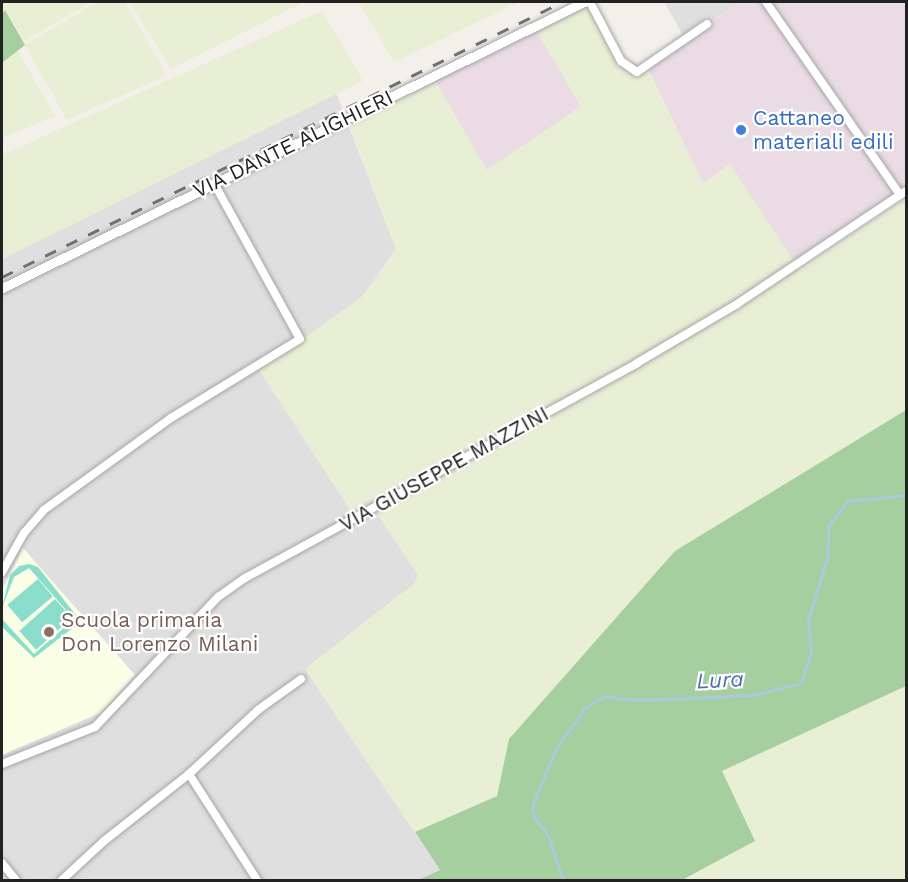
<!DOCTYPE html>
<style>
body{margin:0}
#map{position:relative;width:908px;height:882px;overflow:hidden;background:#f2f0e9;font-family:"Work Sans",sans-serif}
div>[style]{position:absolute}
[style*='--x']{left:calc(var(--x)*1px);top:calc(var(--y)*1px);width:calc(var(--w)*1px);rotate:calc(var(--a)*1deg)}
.residential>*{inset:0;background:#e0dfdf}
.industrial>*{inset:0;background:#eadbe5}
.education>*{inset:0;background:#fafee5}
.farmland>*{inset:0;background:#e9efd5}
.forest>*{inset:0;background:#a5cf9f}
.pitch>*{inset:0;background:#8addcb;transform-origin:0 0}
.stream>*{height:3px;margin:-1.5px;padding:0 1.5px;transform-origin:1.5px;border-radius:1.5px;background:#abcadd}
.roads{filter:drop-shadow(0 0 2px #a6a6a6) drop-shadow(0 0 2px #a6a6a6)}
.minor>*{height:8px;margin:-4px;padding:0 4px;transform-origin:4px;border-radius:4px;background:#fff}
.tertiary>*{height:9px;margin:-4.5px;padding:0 4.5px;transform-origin:4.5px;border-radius:4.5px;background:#fff}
.rail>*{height:3px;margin-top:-1.5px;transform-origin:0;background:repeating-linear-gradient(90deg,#707070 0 12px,transparent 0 24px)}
.dots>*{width:16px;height:16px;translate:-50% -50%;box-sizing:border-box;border:3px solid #fff;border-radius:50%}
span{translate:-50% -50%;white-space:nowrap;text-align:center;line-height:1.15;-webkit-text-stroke:4.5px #fff;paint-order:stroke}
.shop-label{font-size:21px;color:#366cbe}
.left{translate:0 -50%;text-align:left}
.street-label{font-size:21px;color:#222}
.education-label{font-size:21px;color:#785e54}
.water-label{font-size:22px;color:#4f70b0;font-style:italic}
.frame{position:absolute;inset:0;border:3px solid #222;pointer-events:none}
</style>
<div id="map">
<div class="residential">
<div style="clip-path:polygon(664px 2px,740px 2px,712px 21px,708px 16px,683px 35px)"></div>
<div style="clip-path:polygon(336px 93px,396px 249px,363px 296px,331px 322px,358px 522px,376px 512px,418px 575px,415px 583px,305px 669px,440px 870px,418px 880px,2px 880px,2px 259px)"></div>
</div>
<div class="industrial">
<div style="clip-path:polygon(740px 2px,906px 2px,906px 187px,795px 263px,730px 165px,703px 183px,645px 63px,709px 16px,713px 21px)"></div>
<div style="clip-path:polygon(534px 27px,582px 106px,486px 171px,433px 77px)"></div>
</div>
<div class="education">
<div style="clip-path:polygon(23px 548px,135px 675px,100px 713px,2px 755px,2px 590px)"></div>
</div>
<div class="farmland">
<div style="clip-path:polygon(2px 2px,92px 2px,24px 41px,6px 11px,2px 14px)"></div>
<div style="clip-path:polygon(97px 2px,125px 2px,167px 75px,67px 120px,25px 45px)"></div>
<div style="clip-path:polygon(130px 2px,304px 2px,171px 69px)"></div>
<div style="clip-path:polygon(359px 2px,519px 2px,394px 62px)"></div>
<div style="clip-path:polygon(589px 7px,628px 73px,632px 76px,650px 74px,703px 183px,730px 164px,800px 271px,906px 198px,906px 410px,806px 474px,509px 739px,497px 796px,415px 832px,305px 669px,415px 583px,418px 575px,376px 512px,358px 522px,259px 370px,363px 296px,396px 249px,348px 122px,433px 77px,487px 170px,581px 107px,534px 27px)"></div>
<div style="clip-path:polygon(322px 11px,363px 81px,2px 259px,2px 155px)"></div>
<div style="clip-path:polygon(18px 51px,55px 116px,2px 138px,2px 64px)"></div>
<div style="clip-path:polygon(906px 686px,906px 880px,682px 880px,755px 841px,721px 771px)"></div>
</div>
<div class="forest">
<div style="clip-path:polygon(5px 10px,25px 45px,2px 63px,2px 14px)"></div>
<div style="clip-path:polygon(906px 410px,906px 686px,722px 771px,755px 841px,682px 880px,418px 880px,440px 870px,415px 832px,497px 796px,509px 739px,675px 551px)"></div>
</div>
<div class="pitch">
<div style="clip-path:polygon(29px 564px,38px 567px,79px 619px,75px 626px,34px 658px,2px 627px,2px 619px,34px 654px,74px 619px,29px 568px,14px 577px,2px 608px,10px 575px,19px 566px)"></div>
<div style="left:38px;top:579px;width:23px;height:40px;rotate:50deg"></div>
<div style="left:55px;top:599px;width:25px;height:48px;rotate:48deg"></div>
</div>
<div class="stream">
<div style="--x:563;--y:880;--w:46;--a:-108.8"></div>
<div style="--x:548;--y:836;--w:24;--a:-126"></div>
<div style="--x:534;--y:817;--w:10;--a:-101"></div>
<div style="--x:532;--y:807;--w:61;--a:-68"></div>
<div style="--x:555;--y:750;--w:50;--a:-54.7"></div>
<div style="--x:584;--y:709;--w:23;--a:-34"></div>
<div style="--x:603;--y:696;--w:35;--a:7"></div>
<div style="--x:638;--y:700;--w:115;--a:-2.5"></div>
<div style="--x:753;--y:695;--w:49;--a:-14"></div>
<div style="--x:801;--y:683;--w:33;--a:-72"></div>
<div style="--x:811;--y:652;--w:32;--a:-95"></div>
<div style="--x:808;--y:620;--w:65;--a:-73"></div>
<div style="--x:827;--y:558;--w:33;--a:-87"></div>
<div style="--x:829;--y:525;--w:31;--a:-52"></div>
<div style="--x:848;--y:501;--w:58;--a:-5.9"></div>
</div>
<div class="roads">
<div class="minor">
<div style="--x:590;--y:2;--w:67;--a:62.3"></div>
<div style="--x:621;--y:61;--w:19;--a:35"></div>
<div style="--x:637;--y:72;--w:85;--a:-34.4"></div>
<div style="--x:766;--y:2;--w:235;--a:55.2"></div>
<div style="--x:2;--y:572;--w:45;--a:-60.6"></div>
<div style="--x:24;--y:533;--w:30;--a:-49"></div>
<div style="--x:44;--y:510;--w:157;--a:-35.9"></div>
<div style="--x:171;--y:418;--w:151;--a:-31.5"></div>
<div style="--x:300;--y:339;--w:178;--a:-118.9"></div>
<div style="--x:2;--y:764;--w:100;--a:-21.7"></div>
<div style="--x:95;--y:727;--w:179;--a:-46.6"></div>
<div style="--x:218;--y:597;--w:33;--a:-35"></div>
<div style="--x:245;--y:578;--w:447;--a:-28.7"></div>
<div style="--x:637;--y:363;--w:116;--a:-30.5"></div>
<div style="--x:737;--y:304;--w:203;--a:-33.8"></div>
<div style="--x:189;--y:774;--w:126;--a:57.3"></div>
<div style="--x:2;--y:863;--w:22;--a:51"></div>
<div style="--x:62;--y:880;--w:57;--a:-42.9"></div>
<div style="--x:104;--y:841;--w:108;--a:-38.2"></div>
<div style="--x:189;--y:774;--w:94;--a:-42.8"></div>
<div style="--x:258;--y:710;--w:53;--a:-35.8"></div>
</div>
<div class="tertiary">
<div style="--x:2;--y:288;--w:648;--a:-26.17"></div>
</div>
</div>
<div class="rail">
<div style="--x:2;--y:277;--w:624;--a:-26.15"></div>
</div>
<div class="dots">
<div style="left:741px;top:130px;background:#3f7fe0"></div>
<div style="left:49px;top:632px;background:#8d6e63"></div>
</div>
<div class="shop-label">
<span class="left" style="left:753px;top:130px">Cattaneo<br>materiali edili</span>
</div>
<div class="street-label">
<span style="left:293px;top:144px;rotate:-26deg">VIA DANTE ALIGHIERI</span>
<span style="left:444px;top:469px;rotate:-29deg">VIA GIUSEPPE MAZZINI</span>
</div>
<div class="education-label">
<span class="left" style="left:61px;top:632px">Scuola primaria<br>Don Lorenzo Milani</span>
</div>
<div class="water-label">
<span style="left:720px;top:680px;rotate:-3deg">Lura</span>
</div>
<div class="frame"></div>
</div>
